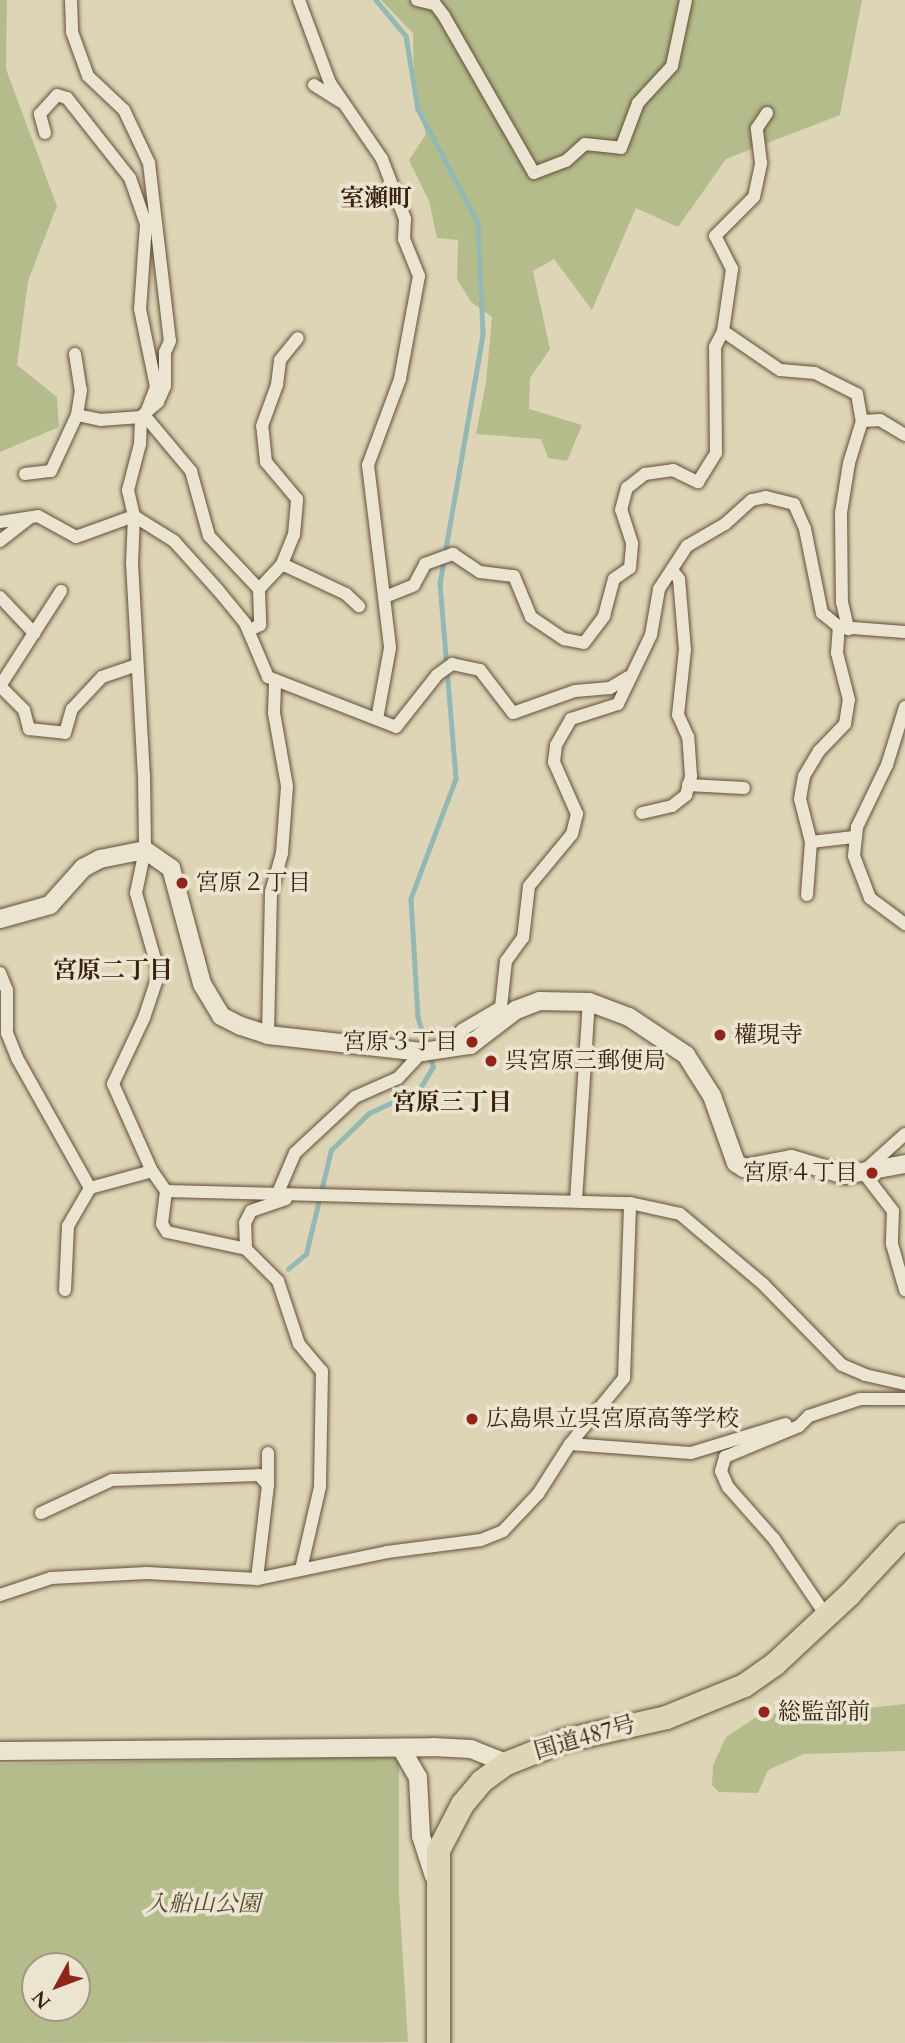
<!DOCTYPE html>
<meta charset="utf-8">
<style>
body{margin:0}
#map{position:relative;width:905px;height:2043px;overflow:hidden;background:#ded5b7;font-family:Cardo,"Noto Serif JP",serif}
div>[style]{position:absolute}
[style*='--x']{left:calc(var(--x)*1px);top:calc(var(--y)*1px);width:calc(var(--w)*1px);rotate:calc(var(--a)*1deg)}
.green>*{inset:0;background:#b5bc8c}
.stream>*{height:4.5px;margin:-2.25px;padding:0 2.25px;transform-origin:2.25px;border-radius:2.25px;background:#94b8b4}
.roads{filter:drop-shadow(0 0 2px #634f38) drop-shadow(0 0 2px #634f38)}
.street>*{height:12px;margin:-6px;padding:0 6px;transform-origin:6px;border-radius:6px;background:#eae4d0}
.secondary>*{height:18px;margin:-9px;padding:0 9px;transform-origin:9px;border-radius:9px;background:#eae4d0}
.highway>*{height:23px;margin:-11.5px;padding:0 11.5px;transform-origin:11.5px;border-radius:11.5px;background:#ded5b7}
.dots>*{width:19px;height:19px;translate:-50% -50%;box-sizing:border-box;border:4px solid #eae4d0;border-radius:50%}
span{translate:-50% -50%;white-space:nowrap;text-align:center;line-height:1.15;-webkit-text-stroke:7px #eae4d0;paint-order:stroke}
.poi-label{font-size:23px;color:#3a220d}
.left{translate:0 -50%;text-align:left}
.right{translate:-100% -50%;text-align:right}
.street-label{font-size:23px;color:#3a220d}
.park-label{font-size:23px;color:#59482d;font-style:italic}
.neighbourhood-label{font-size:24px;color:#3a220d;font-weight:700}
.north{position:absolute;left:21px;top:1952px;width:70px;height:70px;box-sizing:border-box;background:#eae4d0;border:2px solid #a49682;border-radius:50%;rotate:229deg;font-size:19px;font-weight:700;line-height:28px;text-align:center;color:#3a220d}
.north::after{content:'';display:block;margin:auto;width:24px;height:32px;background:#8f2418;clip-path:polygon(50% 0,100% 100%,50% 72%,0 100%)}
</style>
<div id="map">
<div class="green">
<div style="clip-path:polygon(0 0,7px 0,6px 69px,57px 206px,28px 281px,17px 365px,57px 397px,59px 427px,0 452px)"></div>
<div style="clip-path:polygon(381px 0,862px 0,840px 115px,726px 159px,678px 227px,636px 208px,592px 310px,554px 259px,533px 271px,550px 349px,530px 378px,529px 409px,582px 425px,567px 461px,548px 458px,541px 439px,476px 434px,486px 383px,492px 317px,471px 302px,457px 279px,458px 240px,437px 238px,429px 201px,409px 160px,426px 134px,414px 96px,413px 33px)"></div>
<div style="clip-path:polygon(905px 1704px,905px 1751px,804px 1754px,768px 1770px,758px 1793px,719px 1792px,712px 1785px,713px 1765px,726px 1737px,764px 1712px,807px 1715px)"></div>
<div style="clip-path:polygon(evenodd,372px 1757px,399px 1758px,399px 1894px,408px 2042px,0 2043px,0 1764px,372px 1757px,35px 1966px,77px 1966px,77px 2008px,35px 2008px,35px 1966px)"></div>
</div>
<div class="stream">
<div style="--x:376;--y:0;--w:47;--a:50.2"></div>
<div style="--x:406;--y:36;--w:74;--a:80.7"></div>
<div style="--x:418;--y:109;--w:129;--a:62.2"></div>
<div style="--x:478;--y:223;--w:112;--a:87.4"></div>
<div style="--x:483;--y:335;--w:252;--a:99.8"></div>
<div style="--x:440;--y:583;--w:197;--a:85.3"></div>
<div style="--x:456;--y:779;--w:128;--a:110.6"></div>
<div style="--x:411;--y:899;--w:118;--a:86.6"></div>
<div style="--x:418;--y:1017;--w:31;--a:73"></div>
<div style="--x:288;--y:1269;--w:23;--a:-40"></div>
<div style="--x:306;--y:1254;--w:107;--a:-76.5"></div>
<div style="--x:331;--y:1150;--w:53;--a:-44.2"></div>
<div style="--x:369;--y:1113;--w:55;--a:-24.7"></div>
<div style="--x:419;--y:1090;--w:27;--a:-59"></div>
<div style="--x:433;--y:1067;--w:13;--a:-108"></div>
</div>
<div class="roads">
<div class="street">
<div style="--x:71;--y:0;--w:32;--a:88"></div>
<div style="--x:72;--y:32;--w:47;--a:70"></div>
<div style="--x:88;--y:76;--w:50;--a:43.4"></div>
<div style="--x:124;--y:110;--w:59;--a:64.7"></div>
<div style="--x:149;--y:163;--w:179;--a:83.3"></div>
<div style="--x:170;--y:341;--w:12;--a:114"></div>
<div style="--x:165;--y:352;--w:34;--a:90"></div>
<div style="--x:165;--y:386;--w:17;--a:114"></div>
<div style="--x:158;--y:402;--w:23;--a:139"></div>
<div style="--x:141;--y:417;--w:27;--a:92"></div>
<div style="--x:140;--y:444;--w:48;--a:104.6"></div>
<div style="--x:128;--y:490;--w:27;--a:77"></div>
<div style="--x:134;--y:516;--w:47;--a:92.4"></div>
<div style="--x:132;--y:563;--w:212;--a:86.8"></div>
<div style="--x:144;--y:775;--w:75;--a:89.2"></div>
<div style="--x:145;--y:850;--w:44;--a:101.8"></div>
<div style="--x:136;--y:893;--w:83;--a:74"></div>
<div style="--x:159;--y:973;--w:47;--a:108.4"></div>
<div style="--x:144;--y:1018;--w:73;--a:115.2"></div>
<div style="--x:113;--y:1084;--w:95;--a:65.9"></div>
<div style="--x:299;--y:0;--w:89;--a:69.5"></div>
<div style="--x:330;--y:83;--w:92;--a:55.6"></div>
<div style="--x:382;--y:159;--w:64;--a:69"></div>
<div style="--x:405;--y:219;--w:20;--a:93"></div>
<div style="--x:404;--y:239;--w:40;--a:68"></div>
<div style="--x:419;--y:276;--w:105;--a:100.5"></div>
<div style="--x:400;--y:379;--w:92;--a:110.4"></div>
<div style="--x:368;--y:465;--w:184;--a:83.1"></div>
<div style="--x:390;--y:648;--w:72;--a:100.4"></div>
<div style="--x:417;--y:0;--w:18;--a:13"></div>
<div style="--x:435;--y:4;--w:15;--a:53"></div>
<div style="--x:444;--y:16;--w:181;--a:60.2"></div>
<div style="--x:534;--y:173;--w:34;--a:-21"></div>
<div style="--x:566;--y:161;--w:25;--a:-42"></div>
<div style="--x:585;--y:144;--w:36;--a:6"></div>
<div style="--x:621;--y:148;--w:48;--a:-69.3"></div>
<div style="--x:638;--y:103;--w:50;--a:-47.4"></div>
<div style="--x:672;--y:66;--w:67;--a:-78"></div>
<div style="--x:314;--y:85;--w:31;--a:32"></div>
<div style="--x:45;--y:133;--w:20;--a:-105"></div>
<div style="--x:40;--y:114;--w:25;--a:-48"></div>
<div style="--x:57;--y:95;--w:10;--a:17"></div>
<div style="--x:67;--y:98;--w:102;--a:51.8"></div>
<div style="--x:130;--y:178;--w:49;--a:70.8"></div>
<div style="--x:146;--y:224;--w:85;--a:94"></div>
<div style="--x:140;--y:309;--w:80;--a:78.4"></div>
<div style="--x:156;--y:387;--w:31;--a:111"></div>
<div style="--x:145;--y:416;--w:72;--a:50.1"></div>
<div style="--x:191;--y:471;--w:67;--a:74.5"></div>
<div style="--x:209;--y:536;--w:73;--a:46.7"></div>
<div style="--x:259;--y:589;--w:36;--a:88"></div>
<div style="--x:260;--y:625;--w:13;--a:153"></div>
<div style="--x:723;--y:331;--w:69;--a:34.4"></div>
<div style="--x:780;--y:370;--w:35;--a:5"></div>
<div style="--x:815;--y:373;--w:47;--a:26.6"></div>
<div style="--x:857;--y:394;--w:27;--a:80"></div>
<div style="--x:862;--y:421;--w:44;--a:107.2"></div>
<div style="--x:849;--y:463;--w:51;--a:99.1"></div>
<div style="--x:841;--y:513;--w:89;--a:89.4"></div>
<div style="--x:842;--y:602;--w:28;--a:77"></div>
<div style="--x:75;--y:354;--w:36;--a:81"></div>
<div style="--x:81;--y:390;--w:25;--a:99"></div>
<div style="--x:77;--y:415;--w:24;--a:12"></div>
<div style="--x:100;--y:420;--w:41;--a:-4.2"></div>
<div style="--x:862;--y:421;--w:18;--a:-3"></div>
<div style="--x:880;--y:420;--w:29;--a:31"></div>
<div style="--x:25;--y:474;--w:26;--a:-7"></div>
<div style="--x:51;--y:471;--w:62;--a:-65.1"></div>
<div style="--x:0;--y:522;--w:38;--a:-9"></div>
<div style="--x:38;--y:516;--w:43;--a:28.9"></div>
<div style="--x:76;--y:537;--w:62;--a:-19.9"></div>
<div style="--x:134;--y:516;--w:47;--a:32"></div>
<div style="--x:174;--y:541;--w:66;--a:48.1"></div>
<div style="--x:218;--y:590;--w:43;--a:50.7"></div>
<div style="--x:245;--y:623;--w:59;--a:66.9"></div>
<div style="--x:268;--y:677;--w:137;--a:21.3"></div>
<div style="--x:396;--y:727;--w:66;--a:-51.7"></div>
<div style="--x:437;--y:675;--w:19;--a:-36"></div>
<div style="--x:452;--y:664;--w:29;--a:12"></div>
<div style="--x:480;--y:670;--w:54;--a:52.5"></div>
<div style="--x:513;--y:713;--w:66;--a:-19.5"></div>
<div style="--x:575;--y:691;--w:35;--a:-5"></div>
<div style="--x:610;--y:688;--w:21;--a:-31"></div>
<div style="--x:0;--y:541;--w:36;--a:-38"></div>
<div style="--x:282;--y:564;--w:71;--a:25.1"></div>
<div style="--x:346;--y:594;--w:18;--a:43"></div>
<div style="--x:259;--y:589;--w:34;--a:-47"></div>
<div style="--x:282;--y:564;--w:31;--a:-68"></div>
<div style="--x:294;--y:535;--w:36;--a:-85"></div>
<div style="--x:297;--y:499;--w:48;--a:-130"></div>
<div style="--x:266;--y:462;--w:36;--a:-96"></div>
<div style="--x:262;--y:426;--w:44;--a:-69.9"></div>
<div style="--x:277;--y:385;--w:25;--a:-83"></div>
<div style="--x:280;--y:360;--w:28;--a:-51"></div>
<div style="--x:0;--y:597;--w:50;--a:46.6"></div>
<div style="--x:385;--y:597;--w:31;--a:-22"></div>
<div style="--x:414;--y:585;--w:24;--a:-62"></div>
<div style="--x:425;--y:564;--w:30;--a:-20"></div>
<div style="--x:453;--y:554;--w:32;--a:34"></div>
<div style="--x:480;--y:572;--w:34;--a:7"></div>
<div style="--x:514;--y:576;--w:44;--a:67.5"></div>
<div style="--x:531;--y:617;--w:40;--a:34"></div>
<div style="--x:564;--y:639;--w:20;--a:11"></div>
<div style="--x:584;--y:643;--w:34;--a:-53"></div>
<div style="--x:604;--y:616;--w:38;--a:-75"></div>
<div style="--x:614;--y:579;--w:19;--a:-35"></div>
<div style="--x:630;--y:568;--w:25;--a:-85"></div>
<div style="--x:632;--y:543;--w:35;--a:-108"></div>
<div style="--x:621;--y:510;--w:23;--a:-75"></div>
<div style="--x:627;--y:488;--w:23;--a:-38"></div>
<div style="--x:645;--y:474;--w:28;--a:-8"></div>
<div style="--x:673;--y:470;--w:28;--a:26"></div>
<div style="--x:698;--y:482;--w:34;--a:-58"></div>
<div style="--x:716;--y:453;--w:106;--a:-90.5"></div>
<div style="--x:715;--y:347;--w:18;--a:-63"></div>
<div style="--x:723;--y:331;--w:63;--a:-81.7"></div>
<div style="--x:732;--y:269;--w:37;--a:-117"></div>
<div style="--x:715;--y:236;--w:55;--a:-45"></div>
<div style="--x:754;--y:197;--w:35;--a:-78"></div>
<div style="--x:761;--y:163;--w:35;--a:-97"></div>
<div style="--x:757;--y:128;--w:18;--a:-56"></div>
<div style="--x:0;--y:686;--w:34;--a:45"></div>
<div style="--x:24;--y:710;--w:20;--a:75"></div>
<div style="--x:29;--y:729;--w:36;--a:6"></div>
<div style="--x:65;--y:733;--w:25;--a:-74"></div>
<div style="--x:72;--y:709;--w:44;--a:-46.8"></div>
<div style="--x:102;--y:677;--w:37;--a:-19"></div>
<div style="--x:0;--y:686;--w:113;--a:-57.3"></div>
<div style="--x:905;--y:707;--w:61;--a:107.2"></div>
<div style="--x:887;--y:765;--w:69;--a:115.8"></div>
<div style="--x:857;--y:827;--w:29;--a:96"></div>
<div style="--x:854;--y:856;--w:45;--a:69.1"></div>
<div style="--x:870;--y:898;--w:44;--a:36.6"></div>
<div style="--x:688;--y:785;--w:56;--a:3.1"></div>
<div style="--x:642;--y:813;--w:31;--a:-13"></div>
<div style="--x:672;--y:806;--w:18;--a:-38"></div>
<div style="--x:686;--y:795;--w:20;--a:-75"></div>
<div style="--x:691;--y:776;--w:39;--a:-94"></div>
<div style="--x:688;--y:737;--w:24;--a:-114"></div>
<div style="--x:678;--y:715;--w:65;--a:-83.9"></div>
<div style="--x:685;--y:650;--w:71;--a:-94.8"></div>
<div style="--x:679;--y:579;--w:11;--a:-128"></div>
<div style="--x:811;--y:842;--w:43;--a:-6.6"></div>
<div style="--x:807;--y:895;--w:53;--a:-85.7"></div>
<div style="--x:811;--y:842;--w:44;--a:-104.3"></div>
<div style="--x:800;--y:799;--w:23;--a:-80"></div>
<div style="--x:804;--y:776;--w:29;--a:-59"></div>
<div style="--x:819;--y:751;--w:37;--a:-46"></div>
<div style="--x:845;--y:724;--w:24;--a:-81"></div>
<div style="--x:849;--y:700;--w:49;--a:-104.3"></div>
<div style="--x:837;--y:653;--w:26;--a:-86"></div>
<div style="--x:0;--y:973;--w:18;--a:68"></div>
<div style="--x:7;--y:990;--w:43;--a:90"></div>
<div style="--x:7;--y:1033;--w:27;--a:68"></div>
<div style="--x:17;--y:1058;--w:149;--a:60.7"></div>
<div style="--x:90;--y:1188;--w:64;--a:-15.3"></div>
<div style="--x:152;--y:1171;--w:24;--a:55"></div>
<div style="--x:166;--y:1191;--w:33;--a:97"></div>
<div style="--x:162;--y:1224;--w:9;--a:58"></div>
<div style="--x:167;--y:1232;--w:81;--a:12.1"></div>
<div style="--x:246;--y:1249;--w:45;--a:45"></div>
<div style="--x:278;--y:1281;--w:66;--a:71.6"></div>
<div style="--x:299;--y:1344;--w:35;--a:50"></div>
<div style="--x:322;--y:1371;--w:116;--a:91"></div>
<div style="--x:320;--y:1487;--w:84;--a:103"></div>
<div style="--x:268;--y:1035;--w:143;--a:-88.8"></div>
<div style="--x:271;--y:892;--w:41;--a:-74.2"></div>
<div style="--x:282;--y:853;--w:67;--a:-85.7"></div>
<div style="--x:287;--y:786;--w:74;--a:-100.1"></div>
<div style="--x:274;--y:713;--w:31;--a:-88"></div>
<div style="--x:443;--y:1049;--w:27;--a:-45"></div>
<div style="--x:462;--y:1030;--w:45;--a:-30.5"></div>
<div style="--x:501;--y:1007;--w:46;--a:-83.8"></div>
<div style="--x:506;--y:961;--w:29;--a:-54"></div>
<div style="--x:523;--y:938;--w:52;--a:-83.4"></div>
<div style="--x:529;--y:886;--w:67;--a:-50.4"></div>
<div style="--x:572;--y:834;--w:21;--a:-76"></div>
<div style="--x:577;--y:814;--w:57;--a:-113.9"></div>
<div style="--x:554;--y:762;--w:17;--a:-83"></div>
<div style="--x:556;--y:745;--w:30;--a:-60"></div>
<div style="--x:571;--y:719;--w:49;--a:-17.7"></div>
<div style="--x:618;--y:704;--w:76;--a:-64.4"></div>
<div style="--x:651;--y:635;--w:47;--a:-80.1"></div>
<div style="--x:659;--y:589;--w:51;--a:-56.9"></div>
<div style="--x:687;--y:546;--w:44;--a:-30.1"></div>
<div style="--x:725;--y:524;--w:36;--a:-42"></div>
<div style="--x:752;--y:500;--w:14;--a:-12"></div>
<div style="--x:766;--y:497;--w:29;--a:14"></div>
<div style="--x:794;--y:504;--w:27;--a:66"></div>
<div style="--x:805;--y:529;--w:86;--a:78.6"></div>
<div style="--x:822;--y:613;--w:22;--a:39"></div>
<div style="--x:839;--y:627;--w:66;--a:4.3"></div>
<div style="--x:905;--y:1134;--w:57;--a:137.9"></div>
<div style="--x:863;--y:1172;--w:49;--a:52.4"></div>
<div style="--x:893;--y:1211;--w:33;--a:92"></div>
<div style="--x:892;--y:1244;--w:48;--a:74.2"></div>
<div style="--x:166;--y:1191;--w:464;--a:1.5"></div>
<div style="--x:630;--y:1203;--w:51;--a:12.4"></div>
<div style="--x:680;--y:1214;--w:109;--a:40.1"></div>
<div style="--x:763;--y:1284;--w:113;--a:45.7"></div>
<div style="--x:842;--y:1365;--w:25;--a:23"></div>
<div style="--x:865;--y:1375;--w:41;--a:12.7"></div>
<div style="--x:277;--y:1195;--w:46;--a:-66.8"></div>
<div style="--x:295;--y:1153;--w:82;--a:-43"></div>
<div style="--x:355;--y:1097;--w:47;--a:-23.8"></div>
<div style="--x:398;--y:1078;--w:35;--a:-47"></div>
<div style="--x:576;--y:1201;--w:199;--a:-86.3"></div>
<div style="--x:246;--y:1249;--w:26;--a:-92"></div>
<div style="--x:245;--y:1223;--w:13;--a:-63"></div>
<div style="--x:251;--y:1211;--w:37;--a:-19"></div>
<div style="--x:65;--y:1290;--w:64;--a:-87.3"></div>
<div style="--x:68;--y:1226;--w:44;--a:-59.9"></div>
<div style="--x:570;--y:1444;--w:121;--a:4.3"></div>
<div style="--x:691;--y:1453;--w:99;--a:-17"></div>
<div style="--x:268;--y:1485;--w:32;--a:-90"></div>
<div style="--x:41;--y:1513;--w:78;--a:-24.9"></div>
<div style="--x:112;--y:1480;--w:147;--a:-1.9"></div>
<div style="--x:259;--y:1475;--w:13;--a:48"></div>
<div style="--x:268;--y:1485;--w:95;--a:96.7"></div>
<div style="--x:0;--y:1595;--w:54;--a:-18.4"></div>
<div style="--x:51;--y:1578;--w:96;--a:-3"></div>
<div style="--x:147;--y:1573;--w:110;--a:3.1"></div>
<div style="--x:257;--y:1579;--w:133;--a:-11.7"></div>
<div style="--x:387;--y:1552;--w:95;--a:-7.3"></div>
<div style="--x:481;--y:1540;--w:24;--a:-22"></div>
<div style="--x:503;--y:1531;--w:51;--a:-46.6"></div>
<div style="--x:538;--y:1494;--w:59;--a:-57.4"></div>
<div style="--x:570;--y:1444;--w:85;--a:-50.7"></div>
<div style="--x:624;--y:1378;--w:175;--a:-88"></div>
<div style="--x:825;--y:1614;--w:91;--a:-124.2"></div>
<div style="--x:774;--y:1539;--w:69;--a:-131.5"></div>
<div style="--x:728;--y:1487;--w:17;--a:-114"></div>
<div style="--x:721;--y:1471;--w:15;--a:-74"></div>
<div style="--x:725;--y:1457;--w:80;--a:-22.7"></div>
<div style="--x:799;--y:1426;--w:14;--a:-45"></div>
<div style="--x:809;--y:1416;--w:54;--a:-18.4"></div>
<div style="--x:860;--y:1399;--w:45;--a:0"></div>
</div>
<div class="secondary">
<div style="--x:0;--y:919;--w:52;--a:-15.6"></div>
<div style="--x:50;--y:905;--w:50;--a:-48.3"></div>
<div style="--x:83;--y:868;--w:19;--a:-28"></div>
<div style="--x:100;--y:859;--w:46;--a:-11.3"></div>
<div style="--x:145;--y:850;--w:32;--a:35"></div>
<div style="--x:171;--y:868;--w:120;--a:75"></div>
<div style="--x:202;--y:984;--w:37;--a:59"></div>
<div style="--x:221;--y:1016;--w:22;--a:27"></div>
<div style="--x:241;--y:1026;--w:28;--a:18"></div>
<div style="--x:268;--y:1035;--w:155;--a:6.3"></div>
<div style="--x:422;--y:1052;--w:49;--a:-8.3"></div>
<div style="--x:470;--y:1045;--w:58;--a:-37.3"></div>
<div style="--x:516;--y:1010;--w:25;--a:-21"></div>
<div style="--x:539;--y:1001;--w:50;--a:1.1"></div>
<div style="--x:589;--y:1002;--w:43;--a:20.6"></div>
<div style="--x:629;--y:1017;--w:69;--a:33.7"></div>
<div style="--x:686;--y:1055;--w:49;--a:57.6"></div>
<div style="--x:712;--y:1096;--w:71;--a:70.3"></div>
<div style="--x:736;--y:1163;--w:9;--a:32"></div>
<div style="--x:744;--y:1168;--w:48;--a:-10.8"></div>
<div style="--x:791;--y:1159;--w:56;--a:16.5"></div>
<div style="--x:845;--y:1175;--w:61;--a:-10.4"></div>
<div style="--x:401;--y:1748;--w:34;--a:60"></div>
<div style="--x:418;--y:1778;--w:58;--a:87"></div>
<div style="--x:421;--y:1836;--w:42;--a:72"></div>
<div style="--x:0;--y:1751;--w:433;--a:-0.5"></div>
<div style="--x:433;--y:1747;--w:38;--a:3"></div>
<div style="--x:471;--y:1749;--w:38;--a:22"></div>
</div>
<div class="highway">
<div style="--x:438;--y:2043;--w:193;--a:-90"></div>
<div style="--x:438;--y:1850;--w:52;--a:-62.4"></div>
<div style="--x:462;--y:1804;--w:30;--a:-50"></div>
<div style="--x:481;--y:1781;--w:31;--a:-36"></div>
<div style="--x:506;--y:1763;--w:62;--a:-21.6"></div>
<div style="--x:564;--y:1740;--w:105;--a:-12.7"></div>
<div style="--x:666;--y:1717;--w:84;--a:-22.3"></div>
<div style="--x:744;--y:1685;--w:37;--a:-35"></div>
<div style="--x:774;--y:1664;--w:103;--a:-43"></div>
<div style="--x:849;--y:1594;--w:82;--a:-47"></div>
</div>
</div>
<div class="dots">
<div style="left:182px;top:883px;background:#8f2418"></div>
<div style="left:720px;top:1035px;background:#8f2418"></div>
<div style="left:472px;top:1042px;background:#8f2418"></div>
<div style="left:491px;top:1061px;background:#8f2418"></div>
<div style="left:872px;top:1173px;background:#8f2418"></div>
<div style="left:472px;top:1419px;background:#8f2418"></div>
<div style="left:764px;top:1712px;background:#8f2418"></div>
</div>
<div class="poi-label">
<span class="left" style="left:196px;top:883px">宮原２丁目</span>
<span class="left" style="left:734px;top:1035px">權現寺</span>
<span class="right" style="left:458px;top:1042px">宮原３丁目</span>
<span class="left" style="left:505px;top:1061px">呉宮原三郵便局</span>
<span class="right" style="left:858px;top:1173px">宮原４丁目</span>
<span class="left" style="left:486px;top:1419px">広島県立呉宮原高等学校</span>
<span class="left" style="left:778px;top:1712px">総監部前</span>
</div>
<div class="street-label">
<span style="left:585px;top:1738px;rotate:-16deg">国道487号</span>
</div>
<div class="park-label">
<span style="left:203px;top:1904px">入船山公園</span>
</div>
<div class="neighbourhood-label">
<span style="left:376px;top:199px">室瀬町</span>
<span style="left:113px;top:971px">宮原二丁目</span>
<span style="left:452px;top:1103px">宮原三丁目</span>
</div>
<div class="north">N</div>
</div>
